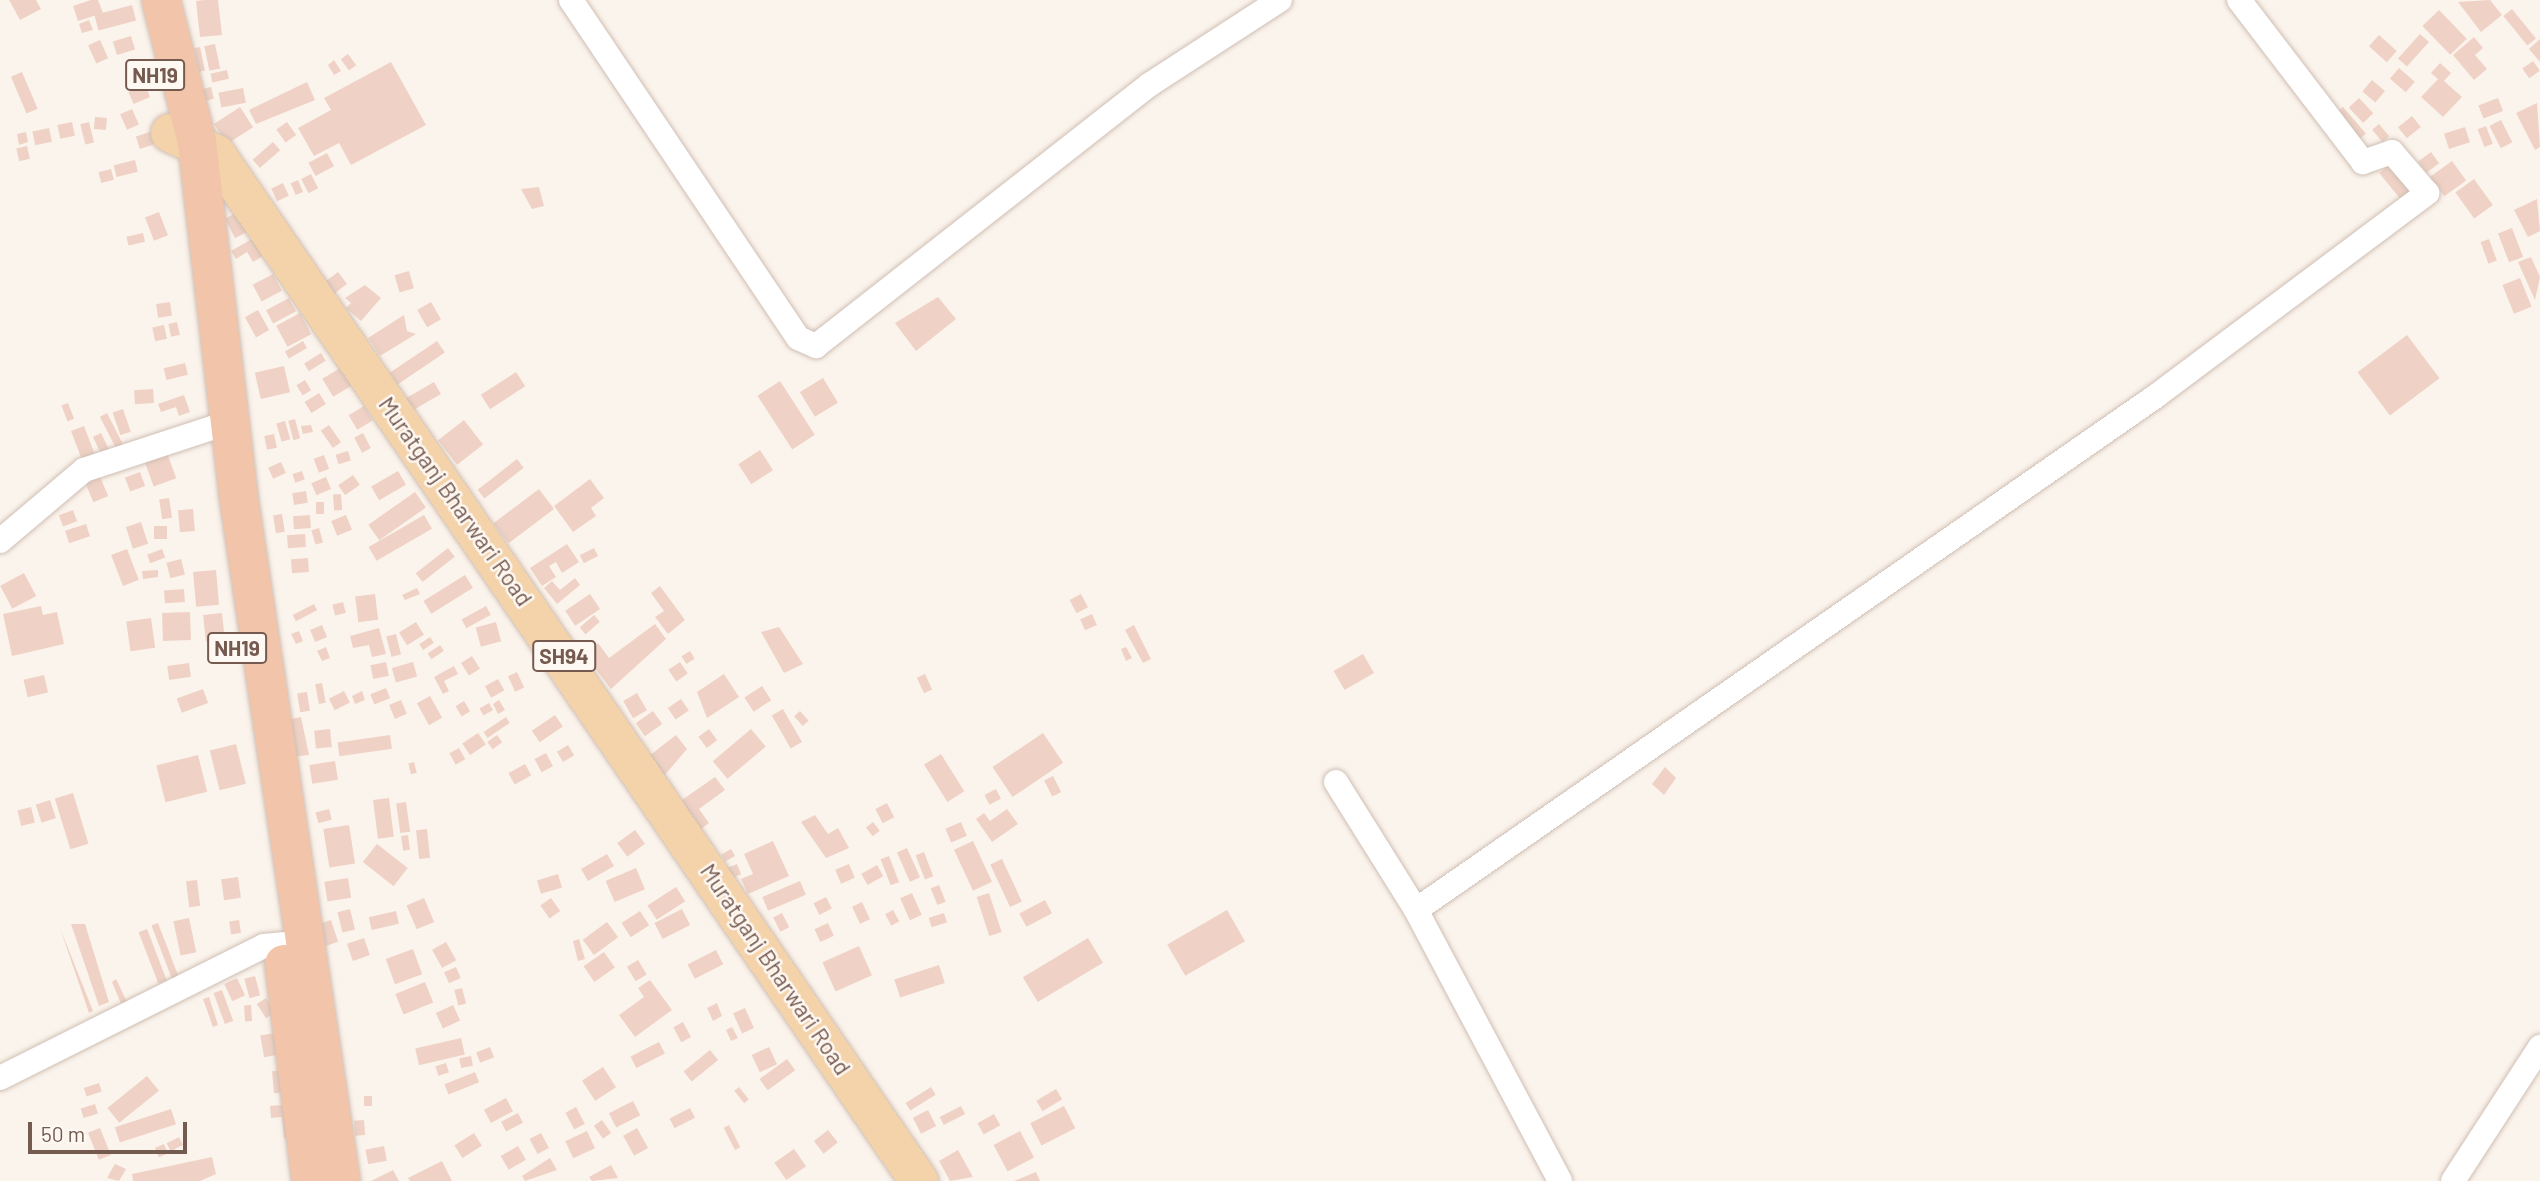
<!DOCTYPE html>
<style>
body{margin:0}
#map{position:relative;width:2540px;height:1181px;overflow:hidden;background:#fbf4ec;font-family:Barlow,sans-serif}
div>[style]{position:absolute}
[style*='--x']{left:calc(var(--x)*1px);top:calc(var(--y)*1px);width:calc(var(--w)*1px);rotate:calc(var(--a)*1deg)}
.building>*{inset:0;background:#efd2c5;transform-origin:0 0}
.roads{filter:drop-shadow(0 0 2px #cfbeb4) drop-shadow(0 0 2px #cfbeb4)}
.minor>*{height:24px;margin:-12px;padding:0 12px;transform-origin:12px;border-radius:12px;background:#fff}
.primary>*{height:38px;margin:-19px;padding:0 19px;transform-origin:19px;border-radius:19px;background:#f4d2aa}
.trunk>*{height:38px;margin:-19px;padding:0 19px;transform-origin:19px;border-radius:19px;background:#f2c4a9}
span{translate:-50% -50%;white-space:nowrap;text-align:center;line-height:1.15;-webkit-text-stroke:5px #fef8f2;paint-order:stroke}
.shield-label span{padding:2px 5px;background:#fef8f2;border:2px solid;border-radius:5px;-webkit-text-stroke-width:0}
.shield-label{font-size:21px;color:#755a50;font-weight:700}
.street-label{font-size:23px;color:#755a50}
.scale{position:absolute;left:28px;top:1122px;width:159px;height:32px;box-sizing:border-box;border:4px solid #755a50;border-top:0;padding-left:9px;font-size:21px;line-height:24px;white-space:nowrap;color:#755a50;-webkit-text-stroke:5px #fef8f2;paint-order:stroke}
</style>
<div id="map">
<div class="building">
<div style="clip-path:polygon(9px 0,36px 0,41px 9px,20px 20px)"></div>
<div style="clip-path:polygon(91px 0,98px 0,103px 13px,78px 21px,73px 6px)"></div>
<div style="clip-path:polygon(205px 0,218px 0,222px 35px,200px 37px,196px 1px)"></div>
<div style="clip-path:polygon(2490px 0,2502px 15px,2481px 32px,2458px 2px)"></div>
<div style="left:132px;top:5px;width:16px;height:39px;rotate:75deg"></div>
<div style="left:2512px;top:9px;width:38px;height:11px;rotate:51deg"></div>
<div style="left:2439px;top:10px;width:40px;height:23px;rotate:46deg"></div>
<div style="clip-path:polygon(89px 20px,93px 30px,82px 33px,79px 24px)"></div>
<div style="left:2420px;top:34px;width:12px;height:33px;rotate:42deg"></div>
<div style="left:2379px;top:35px;width:24px;height:15px;rotate:42deg"></div>
<div style="left:131px;top:36px;width:14px;height:19px;rotate:73deg"></div>
<div style="clip-path:polygon(2474px 37px,2483px 48px,2475px 55px,2487px 69px,2474px 80px,2453px 55px)"></div>
<div style="clip-path:polygon(2540px 39px,2540px 62px,2529px 49px)"></div>
<div style="left:100px;top:40px;width:20px;height:13px;rotate:66deg"></div>
<div style="left:215px;top:44px;width:25px;height:11px;rotate:78deg"></div>
<div style="left:200px;top:47px;width:24px;height:6px;rotate:78deg"></div>
<div style="left:348px;top:54px;width:14px;height:9px;rotate:54deg"></div>
<div style="clip-path:polygon(334px 60px,341px 71px,334px 75px,328px 65px)"></div>
<div style="left:2533px;top:61px;width:12px;height:13px;rotate:55deg"></div>
<div style="clip-path:polygon(391px 62px,426px 125px,351px 165px,339px 143px,314px 156px,298px 128px,331px 110px,324px 98px)"></div>
<div style="clip-path:polygon(2440px 63px,2451px 73px,2444px 81px,2462px 97px,2443px 117px,2421px 97px,2438px 79px,2431px 73px)"></div>
<div style="left:2399px;top:68px;width:21px;height:14px;rotate:41deg"></div>
<div style="left:227px;top:70px;width:9px;height:17px;rotate:77deg"></div>
<div style="left:22px;top:72px;width:40px;height:12px;rotate:67deg"></div>
<div style="left:2372px;top:80px;width:17px;height:15px;rotate:40deg"></div>
<div style="clip-path:polygon(307px 82px,315px 100px,256px 124px,249px 110px)"></div>
<div style="left:145px;top:85px;width:13px;height:18px;rotate:67deg"></div>
<div style="left:211px;top:87px;width:12px;height:17px;rotate:76deg"></div>
<div style="left:243px;top:88px;width:15px;height:25px;rotate:79deg"></div>
<div style="left:2359px;top:98px;width:21px;height:14px;rotate:47deg"></div>
<div style="left:2498px;top:98px;width:14px;height:21px;rotate:69deg"></div>
<div style="clip-path:polygon(2537px 103px,2540px 147px,2535px 150px,2516px 113px)"></div>
<div style="left:240px;top:107px;width:24px;height:31px;rotate:57deg"></div>
<div style="left:2343px;top:107px;width:35px;height:13px;rotate:49deg"></div>
<div style="left:132px;top:109px;width:17px;height:13px;rotate:66deg"></div>
<div style="left:2412px;top:116px;width:14px;height:18px;rotate:51deg"></div>
<div style="left:95px;top:117px;width:12px;height:12px;rotate:5deg"></div>
<div style="left:2501px;top:120px;width:25px;height:13px;rotate:63deg"></div>
<div style="left:72px;top:122px;width:14px;height:15px;rotate:78deg"></div>
<div style="left:89px;top:122px;width:21px;height:9px;rotate:76deg"></div>
<div style="left:287px;top:122px;width:16px;height:13px;rotate:55deg"></div>
<div style="left:2379px;top:124px;width:16px;height:9px;rotate:50deg"></div>
<div style="left:2486px;top:126px;width:19px;height:9px;rotate:69deg"></div>
<div style="left:2465px;top:127px;width:16px;height:22px;rotate:72deg"></div>
<div style="left:49px;top:128px;width:14px;height:17px;rotate:78deg"></div>
<div style="left:153px;top:131px;width:13px;height:18px;rotate:72deg"></div>
<div style="clip-path:polygon(26px 132px,28px 142px,19px 145px,17px 134px)"></div>
<div style="left:273px;top:142px;width:11px;height:27px;rotate:49deg"></div>
<div style="left:27px;top:146px;width:13px;height:11px;rotate:77deg"></div>
<div style="left:2431px;top:152px;width:14px;height:16px;rotate:54deg"></div>
<div style="left:327px;top:153px;width:15px;height:21px;rotate:62deg"></div>
<div style="left:135px;top:160px;width:12px;height:22px;rotate:76deg"></div>
<div style="left:2394px;top:161px;width:41px;height:19px;rotate:51deg"></div>
<div style="left:2452px;top:161px;width:24px;height:27px;rotate:54deg"></div>
<div style="left:111px;top:169px;width:11px;height:13px;rotate:75deg"></div>
<div style="left:311px;top:174px;width:16px;height:11px;rotate:63deg"></div>
<div style="left:2474px;top:179px;width:32px;height:23px;rotate:54deg"></div>
<div style="left:298px;top:180px;width:13px;height:8px;rotate:67deg"></div>
<div style="left:283px;top:183px;width:14px;height:13px;rotate:65deg"></div>
<div style="clip-path:polygon(539px 187px,544px 206px,532px 209px,521px 189px)"></div>
<div style="clip-path:polygon(2537px 199px,2540px 231px,2528px 237px,2514px 210px)"></div>
<div style="left:242px;top:210px;width:22px;height:19px;rotate:63deg"></div>
<div style="left:159px;top:212px;width:25px;height:15px;rotate:69deg"></div>
<div style="left:2512px;top:228px;width:31px;height:15px;rotate:69deg"></div>
<div style="left:143px;top:233px;width:9px;height:17px;rotate:77deg"></div>
<div style="clip-path:polygon(259px 235px,269px 252px,253px 262px,247px 252px,236px 259px,231px 251px)"></div>
<div style="left:2489px;top:239px;width:23px;height:9px;rotate:70deg"></div>
<div style="clip-path:polygon(2531px 257px,2540px 277px,2535px 300px,2518px 262px)"></div>
<div style="left:409px;top:271px;width:18px;height:15px;rotate:74deg"></div>
<div style="left:338px;top:272px;width:15px;height:17px;rotate:53deg"></div>
<div style="left:273px;top:274px;width:19px;height:23px;rotate:62deg"></div>
<div style="left:2520px;top:278px;width:31px;height:19px;rotate:68deg"></div>
<div style="clip-path:polygon(365px 285px,381px 298px,361px 321px,346px 308px,351px 303px,345px 298px)"></div>
<div style="clip-path:polygon(938px 297px,956px 319px,916px 351px,895px 323px)"></div>
<div style="left:289px;top:298px;width:15px;height:26px;rotate:62deg"></div>
<div style="left:170px;top:302px;width:14px;height:14px;rotate:82deg"></div>
<div style="left:431px;top:302px;width:20px;height:16px;rotate:60deg"></div>
<div style="left:258px;top:310px;width:23px;height:15px;rotate:61deg"></div>
<div style="left:300px;top:313px;width:24px;height:27px;rotate:62deg"></div>
<div style="clip-path:polygon(404px 315px,407px 331px,416px 334px,380px 356px,368px 338px)"></div>
<div style="left:177px;top:322px;width:13px;height:9px;rotate:77deg"></div>
<div style="left:164px;top:325px;width:14px;height:12px;rotate:78deg"></div>
<div style="left:2407px;top:335px;width:54px;height:62px;rotate:53deg"></div>
<div style="left:303px;top:341px;width:8px;height:21px;rotate:60deg"></div>
<div style="left:437px;top:341px;width:14px;height:57px;rotate:56deg"></div>
<div style="left:321px;top:353px;width:9px;height:20px;rotate:58deg"></div>
<div style="left:185px;top:363px;width:12px;height:22px;rotate:76deg"></div>
<div style="left:284px;top:366px;width:27px;height:30px;rotate:77deg"></div>
<div style="left:342px;top:367px;width:21px;height:23px;rotate:59deg"></div>
<div style="left:516px;top:372px;width:17px;height:42px;rotate:57deg"></div>
<div style="left:823px;top:378px;width:29px;height:27px;rotate:59deg"></div>
<div style="left:305px;top:380px;width:12px;height:10px;rotate:59deg"></div>
<div style="left:780px;top:381px;width:64px;height:27px;rotate:57deg"></div>
<div style="left:434px;top:382px;width:14px;height:35px;rotate:60deg"></div>
<div style="left:153px;top:389px;width:14px;height:19px;rotate:86deg"></div>
<div style="left:319px;top:393px;width:13px;height:17px;rotate:58deg"></div>
<div style="clip-path:polygon(184px 395px,190px 412px,179px 416px,176px 407px,161px 412px,158px 404px)"></div>
<div style="left:68px;top:403px;width:17px;height:7px;rotate:69deg"></div>
<div style="left:364px;top:406px;width:17px;height:18px;rotate:59deg"></div>
<div style="left:123px;top:409px;width:24px;height:11px;rotate:71deg"></div>
<div style="left:107px;top:413px;width:36px;height:8px;rotate:63deg"></div>
<div style="left:295px;top:419px;width:20px;height:7px;rotate:75deg"></div>
<div style="left:464px;top:420px;width:31px;height:33px;rotate:52deg"></div>
<div style="left:285px;top:421px;width:19px;height:9px;rotate:74deg"></div>
<div style="clip-path:polygon(311px 425px,313px 432px,303px 434px,301px 426px)"></div>
<div style="left:329px;top:425px;width:21px;height:10px;rotate:55deg"></div>
<div style="left:84px;top:426px;width:30px;height:14px;rotate:69deg"></div>
<div style="left:101px;top:433px;width:25px;height:9px;rotate:64deg"></div>
<div style="left:363px;top:433px;width:17px;height:10px;rotate:62deg"></div>
<div style="left:274px;top:434px;width:14px;height:10px;rotate:78deg"></div>
<div style="left:760px;top:450px;width:24px;height:26px;rotate:57deg"></div>
<div style="left:348px;top:451px;width:10px;height:13px;rotate:73deg"></div>
<div style="left:167px;top:453px;width:27px;height:24px;rotate:70deg"></div>
<div style="left:324px;top:455px;width:15px;height:11px;rotate:70deg"></div>
<div style="left:517px;top:459px;width:11px;height:50px;rotate:52deg"></div>
<div style="left:281px;top:462px;width:12px;height:14px;rotate:66deg"></div>
<div style="left:302px;top:471px;width:9px;height:10px;rotate:72deg"></div>
<div style="left:398px;top:471px;width:16px;height:31px;rotate:60deg"></div>
<div style="left:98px;top:472px;width:26px;height:16px;rotate:67deg"></div>
<div style="left:140px;top:472px;width:15px;height:16px;rotate:70deg"></div>
<div style="left:353px;top:475px;width:12px;height:18px;rotate:55deg"></div>
<div style="left:326px;top:477px;width:13px;height:16px;rotate:67deg"></div>
<div style="clip-path:polygon(590px 479px,604px 498px,591px 508px,596px 516px,573px 532px,554px 506px)"></div>
<div style="left:539px;top:489px;width:25px;height:57px;rotate:53deg"></div>
<div style="left:306px;top:491px;width:12px;height:14px;rotate:81deg"></div>
<div style="left:415px;top:492px;width:19px;height:57px;rotate:55deg"></div>
<div style="left:341px;top:494px;width:16px;height:8px;rotate:86deg"></div>
<div style="left:169px;top:498px;width:20px;height:10px;rotate:81deg"></div>
<div style="left:316px;top:502px;width:8px;height:12px"></div>
<div style="left:193px;top:509px;width:22px;height:15px;rotate:85deg"></div>
<div style="left:73px;top:510px;width:12px;height:15px;rotate:70deg"></div>
<div style="left:282px;top:514px;width:18px;height:9px;rotate:81deg"></div>
<div style="left:310px;top:515px;width:13px;height:17px;rotate:86deg"></div>
<div style="left:346px;top:515px;width:16px;height:16px;rotate:68deg"></div>
<div style="left:424px;top:515px;width:16px;height:64px;rotate:60deg"></div>
<div style="left:141px;top:522px;width:23px;height:16px;rotate:72deg"></div>
<div style="left:86px;top:524px;width:13px;height:22px;rotate:72deg"></div>
<div style="left:154px;top:526px;width:13px;height:13px"></div>
<div style="left:319px;top:528px;width:15px;height:8px;rotate:74deg"></div>
<div style="left:305px;top:534px;width:13px;height:18px;rotate:86deg"></div>
<div style="clip-path:polygon(567px 544px,579px 562px,562px 573px,556px 562px,549px 566px,556px 577px,542px 586px,530px 568px)"></div>
<div style="left:448px;top:548px;width:11px;height:41px;rotate:52deg"></div>
<div style="left:594px;top:548px;width:9px;height:16px;rotate:63deg"></div>
<div style="left:127px;top:549px;width:33px;height:17px;rotate:69deg"></div>
<div style="left:162px;top:549px;width:9px;height:16px;rotate:69deg"></div>
<div style="left:308px;top:558px;width:14px;height:17px;rotate:86deg"></div>
<div style="left:181px;top:559px;width:16px;height:15px;rotate:76deg"></div>
<div style="clip-path:polygon(158px 570px,158px 577px,143px 579px,142px 571px)"></div>
<div style="left:216px;top:570px;width:35px;height:23px;rotate:85deg"></div>
<div style="left:24px;top:573px;width:26px;height:27px;rotate:62deg"></div>
<div style="left:465px;top:575px;width:15px;height:49px;rotate:58deg"></div>
<div style="clip-path:polygon(575px 578px,580px 585px,557px 604px,544px 588px,552px 581px,560px 590px)"></div>
<div style="clip-path:polygon(660px 586px,685px 620px,668px 634px,655px 617px,664px 611px,651px 593px)"></div>
<div style="clip-path:polygon(417px 588px,420px 594px,405px 600px,402px 595px)"></div>
<div style="left:184px;top:589px;width:13px;height:20px;rotate:86deg"></div>
<div style="left:375px;top:594px;width:26px;height:20px;rotate:83deg"></div>
<div style="left:590px;top:594px;width:18px;height:30px;rotate:56deg"></div>
<div style="left:1081px;top:594px;width:15px;height:13px;rotate:62deg"></div>
<div style="left:343px;top:602px;width:11px;height:11px;rotate:75deg"></div>
<div style="left:314px;top:604px;width:7px;height:24px;rotate:63deg"></div>
<div style="clip-path:polygon(41px 606px,43px 615px,57px 612px,64px 644px,12px 656px,3px 614px)"></div>
<div style="left:486px;top:606px;width:10px;height:28px;rotate:61deg"></div>
<div style="left:190px;top:612px;width:28px;height:28px;rotate:88deg"></div>
<div style="left:222px;top:613px;width:27px;height:19px;rotate:84deg"></div>
<div style="left:1092px;top:614px;width:12px;height:13px;rotate:66deg"></div>
<div style="left:594px;top:615px;width:9px;height:19px;rotate:49deg"></div>
<div style="left:151px;top:618px;width:30px;height:25px;rotate:82deg"></div>
<div style="left:416px;top:622px;width:15px;height:20px;rotate:58deg"></div>
<div style="left:496px;top:622px;width:20px;height:21px;rotate:75deg"></div>
<div style="clip-path:polygon(655px 624px,666px 639px,611px 689px,584px 654px,598px 643px,609px 658px)"></div>
<div style="left:322px;top:625px;width:13px;height:13px;rotate:67deg"></div>
<div style="clip-path:polygon(1134px 625px,1151px 659px,1143px 663px,1125px 630px)"></div>
<div style="clip-path:polygon(779px 627px,803px 664px,784px 673px,761px 632px)"></div>
<div style="clip-path:polygon(379px 628px,386px 654px,372px 657px,369px 645px,353px 648px,350px 636px)"></div>
<div style="clip-path:polygon(299px 631px,303px 641px,296px 644px,291px 634px)"></div>
<div style="left:396px;top:634px;width:21px;height:10px;rotate:76deg"></div>
<div style="left:430px;top:637px;width:7px;height:13px;rotate:56deg"></div>
<div style="left:440px;top:645px;width:7px;height:15px;rotate:56deg"></div>
<div style="clip-path:polygon(326px 647px,330px 658px,322px 661px,317px 651px)"></div>
<div style="clip-path:polygon(1126px 647px,1132px 658px,1126px 661px,1121px 649px)"></div>
<div style="left:690px;top:651px;width:9px;height:10px;rotate:58deg"></div>
<div style="left:1363px;top:654px;width:22px;height:34px;rotate:60deg"></div>
<div style="left:472px;top:656px;width:15px;height:13px;rotate:58deg"></div>
<div style="left:386px;top:662px;width:14px;height:16px;rotate:78deg"></div>
<div style="left:413px;top:662px;width:15px;height:22px;rotate:74deg"></div>
<div style="left:680px;top:662px;width:14px;height:14px;rotate:56deg"></div>
<div style="left:189px;top:663px;width:14px;height:22px;rotate:82deg"></div>
<div style="clip-path:polygon(454px 666px,458px 674px,444px 681px,449px 691px,443px 694px,434px 677px)"></div>
<div style="left:517px;top:672px;width:17px;height:10px;rotate:65deg"></div>
<div style="clip-path:polygon(724px 674px,739px 697px,707px 718px,697px 692px)"></div>
<div style="left:925px;top:674px;width:17px;height:9px;rotate:65deg"></div>
<div style="left:44px;top:675px;width:18px;height:21px;rotate:77deg"></div>
<div style="left:498px;top:679px;width:13px;height:15px;rotate:61deg"></div>
<div style="left:322px;top:683px;width:20px;height:7px;rotate:79deg"></div>
<div style="left:762px;top:686px;width:17px;height:21px;rotate:57deg"></div>
<div style="left:386px;top:688px;width:11px;height:17px;rotate:68deg"></div>
<div style="left:203px;top:689px;width:15px;height:28px;rotate:70deg"></div>
<div style="left:344px;top:691px;width:13px;height:17px;rotate:63deg"></div>
<div style="clip-path:polygon(362px 691px,365px 700px,355px 704px,352px 696px)"></div>
<div style="left:307px;top:692px;width:19px;height:10px;rotate:81deg"></div>
<div style="left:637px;top:693px;width:20px;height:16px;rotate:60deg"></div>
<div style="left:430px;top:696px;width:25px;height:15px;rotate:61deg"></div>
<div style="left:681px;top:699px;width:14px;height:16px;rotate:56deg"></div>
<div style="left:401px;top:700px;width:15px;height:13px;rotate:67deg"></div>
<div style="clip-path:polygon(499px 700px,505px 710px,498px 714px,493px 704px)"></div>
<div style="left:464px;top:701px;width:12px;height:10px;rotate:59deg"></div>
<div style="left:489px;top:703px;width:8px;height:11px;rotate:60deg"></div>
<div style="left:783px;top:709px;width:38px;height:13px;rotate:60deg"></div>
<div style="left:653px;top:711px;width:16px;height:21px;rotate:55deg"></div>
<div style="left:800px;top:711px;width:13px;height:8px;rotate:48deg"></div>
<div style="left:555px;top:715px;width:14px;height:28px;rotate:56deg"></div>
<div style="clip-path:polygon(301px 717px,309px 755px,292px 757px,287px 720px)"></div>
<div style="left:506px;top:717px;width:7px;height:27px;rotate:56deg"></div>
<div style="left:330px;top:729px;width:18px;height:16px;rotate:84deg"></div>
<div style="left:709px;top:729px;width:14px;height:13px;rotate:54deg"></div>
<div style="left:751px;top:729px;width:23px;height:50px;rotate:50deg"></div>
<div style="left:478px;top:733px;width:14px;height:19px;rotate:56deg"></div>
<div style="left:1043px;top:733px;width:36px;height:61px;rotate:56deg"></div>
<div style="left:390px;top:735px;width:14px;height:53px;rotate:82deg"></div>
<div style="left:497px;top:735px;width:9px;height:12px;rotate:54deg"></div>
<div style="clip-path:polygon(676px 735px,687px 749px,664px 776px,649px 756px)"></div>
<div style="left:236px;top:744px;width:41px;height:27px;rotate:76deg"></div>
<div style="left:568px;top:745px;width:12px;height:13px;rotate:59deg"></div>
<div style="left:459px;top:748px;width:13px;height:11px;rotate:61deg"></div>
<div style="left:546px;top:753px;width:15px;height:13px;rotate:62deg"></div>
<div style="left:941px;top:754px;width:44px;height:20px;rotate:58deg"></div>
<div style="left:198px;top:755px;width:38px;height:43px;rotate:76deg"></div>
<div style="left:335px;top:761px;width:19px;height:26px;rotate:81deg"></div>
<div style="left:414px;top:762px;width:11px;height:6px;rotate:75deg"></div>
<div style="left:525px;top:764px;width:13px;height:19px;rotate:61deg"></div>
<div style="clip-path:polygon(1665px 767px,1676px 778px,1664px 795px,1652px 784px)"></div>
<div style="left:1053px;top:776px;width:18px;height:10px;rotate:63deg"></div>
<div style="clip-path:polygon(715px 777px,725px 790px,699px 809px,709px 823px,700px 830px,679px 802px)"></div>
<div style="left:996px;top:789px;width:11px;height:13px;rotate:63deg"></div>
<div style="left:73px;top:793px;width:53px;height:19px;rotate:73deg"></div>
<div style="left:389px;top:798px;width:39px;height:16px;rotate:83deg"></div>
<div style="left:50px;top:800px;width:19px;height:15px;rotate:72deg"></div>
<div style="left:406px;top:802px;width:30px;height:10px;rotate:82deg"></div>
<div style="left:887px;top:803px;width:16px;height:13px;rotate:63deg"></div>
<div style="left:31px;top:807px;width:16px;height:14px;rotate:76deg"></div>
<div style="left:329px;top:809px;width:11px;height:14px;rotate:75deg"></div>
<div style="clip-path:polygon(1007px 809px,1018px 824px,992px 842px,976px 819px,984px 813px,990px 821px)"></div>
<div style="clip-path:polygon(815px 815px,828px 834px,838px 828px,849px 848px,826px 858px,801px 822px)"></div>
<div style="left:873px;top:822px;width:11px;height:9px;rotate:52deg"></div>
<div style="left:961px;top:822px;width:15px;height:17px;rotate:67deg"></div>
<div style="left:349px;top:825px;width:39px;height:26px;rotate:81deg"></div>
<div style="left:427px;top:829px;width:29px;height:11px;rotate:84deg"></div>
<div style="left:635px;top:830px;width:17px;height:22px;rotate:54deg"></div>
<div style="left:408px;top:835px;width:15px;height:7px;rotate:82deg"></div>
<div style="clip-path:polygon(773px 841px,789px 876px,748px 894px,741px 879px,753px 874px,744px 854px)"></div>
<div style="left:973px;top:841px;width:45px;height:21px;rotate:65deg"></div>
<div style="left:377px;top:844px;width:39px;height:23px;rotate:38deg"></div>
<div style="left:907px;top:848px;width:32px;height:11px;rotate:66deg"></div>
<div style="left:731px;top:849px;width:8px;height:11px;rotate:60deg"></div>
<div style="left:924px;top:852px;width:26px;height:9px;rotate:69deg"></div>
<div style="left:607px;top:854px;width:14px;height:30px;rotate:60deg"></div>
<div style="left:889px;top:856px;width:28px;height:9px;rotate:69deg"></div>
<div style="left:1002px;top:859px;width:47px;height:13px;rotate:65deg"></div>
<div style="left:737px;top:864px;width:11px;height:12px;rotate:68deg"></div>
<div style="left:849px;top:864px;width:15px;height:15px;rotate:67deg"></div>
<div style="left:877px;top:865px;width:13px;height:18px;rotate:61deg"></div>
<div style="left:636px;top:868px;width:23px;height:33px;rotate:67deg"></div>
<div style="left:558px;top:874px;width:14px;height:22px;rotate:73deg"></div>
<div style="left:238px;top:877px;width:21px;height:17px;rotate:82deg"></div>
<div style="left:348px;top:878px;width:20px;height:24px;rotate:81deg"></div>
<div style="left:197px;top:880px;width:26px;height:11px;rotate:83deg"></div>
<div style="left:800px;top:881px;width:15px;height:41px;rotate:67deg"></div>
<div style="left:939px;top:885px;width:18px;height:9px;rotate:68deg"></div>
<div style="left:676px;top:887px;width:17px;height:34px;rotate:57deg"></div>
<div style="left:912px;top:893px;width:24px;height:13px;rotate:66deg"></div>
<div style="left:989px;top:893px;width:41px;height:13px;rotate:72deg"></div>
<div style="left:826px;top:897px;width:13px;height:14px;rotate:63deg"></div>
<div style="left:424px;top:898px;width:26px;height:19px;rotate:67deg"></div>
<div style="left:551px;top:898px;width:16px;height:13px;rotate:55deg"></div>
<div style="left:1045px;top:900px;width:15px;height:29px;rotate:62deg"></div>
<div style="left:862px;top:902px;width:19px;height:11px;rotate:65deg"></div>
<div style="left:350px;top:909px;width:21px;height:13px;rotate:76deg"></div>
<div style="left:682px;top:909px;width:18px;height:31px;rotate:63deg"></div>
<div style="left:893px;top:910px;width:13px;height:9px;rotate:61deg"></div>
<div style="left:1227px;top:910px;width:36px;height:69px;rotate:60deg"></div>
<div style="left:396px;top:911px;width:13px;height:28px;rotate:77deg"></div>
<div style="left:640px;top:911px;width:17px;height:22px;rotate:57deg"></div>
<div style="left:782px;top:913px;width:16px;height:10px;rotate:63deg"></div>
<div style="left:944px;top:913px;width:10px;height:16px;rotate:73deg"></div>
<div style="left:189px;top:918px;width:35px;height:16px;rotate:78deg"></div>
<div style="left:239px;top:920px;width:13px;height:10px;rotate:81deg"></div>
<div style="left:331px;top:920px;width:23px;height:13px;rotate:72deg"></div>
<div style="left:607px;top:922px;width:19px;height:30px;rotate:54deg"></div>
<div style="left:158px;top:923px;width:60px;height:7px;rotate:69deg"></div>
<div style="left:828px;top:923px;width:14px;height:15px;rotate:65deg"></div>
<div style="clip-path:polygon(71px 924px,85px 924px,109px 1002px,99px 1006px)"></div>
<div style="clip-path:polygon(60px 928px,93px 1011px,89px 1013px)"></div>
<div style="left:147px;top:929px;width:55px;height:9px;rotate:69deg"></div>
<div style="left:364px;top:938px;width:18px;height:18px;rotate:71deg"></div>
<div style="left:1088px;top:938px;width:29px;height:76px;rotate:59deg"></div>
<div style="clip-path:polygon(579px 939px,585px 959px,578px 961px,573px 941px)"></div>
<div style="left:446px;top:942px;width:21px;height:16px;rotate:61deg"></div>
<div style="left:859px;top:946px;width:32px;height:40px;rotate:66deg"></div>
<div style="left:413px;top:949px;width:27px;height:29px;rotate:70deg"></div>
<div style="left:716px;top:950px;width:16px;height:32px;rotate:63deg"></div>
<div style="left:604px;top:952px;width:19px;height:25px;rotate:55deg"></div>
<div style="left:638px;top:960px;width:17px;height:13px;rotate:59deg"></div>
<div style="left:939px;top:965px;width:19px;height:47px;rotate:72deg"></div>
<div style="left:456px;top:967px;width:12px;height:13px;rotate:66deg"></div>
<div style="left:255px;top:976px;width:20px;height:11px;rotate:75deg"></div>
<div style="left:237px;top:978px;width:19px;height:14px;rotate:65deg"></div>
<div style="clip-path:polygon(116px 979px,128px 1004px,122px 1006px,112px 982px)"></div>
<div style="clip-path:polygon(650px 980px,672px 1010px,635px 1037px,619px 1015px,644px 997px,638px 988px)"></div>
<div style="left:425px;top:982px;width:22px;height:32px;rotate:68deg"></div>
<div style="left:462px;top:988px;width:16px;height:8px;rotate:75deg"></div>
<div style="left:222px;top:990px;width:33px;height:9px;rotate:70deg"></div>
<div style="clip-path:polygon(209px 997px,218px 1025px,213px 1027px,203px 999px)"></div>
<div style="left:266px;top:998px;width:17px;height:11px;rotate:57deg"></div>
<div style="clip-path:polygon(717px 1003px,722px 1016px,713px 1021px,707px 1008px)"></div>
<div style="left:251px;top:1005px;width:16px;height:7px;rotate:86deg"></div>
<div style="left:453px;top:1005px;width:17px;height:19px;rotate:65deg"></div>
<div style="left:745px;top:1008px;width:22px;height:13px;rotate:66deg"></div>
<div style="left:683px;top:1022px;width:17px;height:11px;rotate:62deg"></div>
<div style="clip-path:polygon(732px 1027px,738px 1038px,731px 1041px,726px 1030px)"></div>
<div style="left:280px;top:1032px;width:22px;height:20px;rotate:80deg"></div>
<div style="left:461px;top:1038px;width:17px;height:47px;rotate:77deg"></div>
<div style="left:659px;top:1042px;width:13px;height:32px;rotate:63deg"></div>
<div style="left:490px;top:1047px;width:11px;height:15px;rotate:68deg"></div>
<div style="left:769px;top:1047px;width:19px;height:19px;rotate:65deg"></div>
<div style="left:710px;top:1050px;width:13px;height:34px;rotate:51deg"></div>
<div style="left:471px;top:1056px;width:10px;height:12px;rotate:79deg"></div>
<div style="left:787px;top:1059px;width:14px;height:34px;rotate:54deg"></div>
<div style="left:446px;top:1063px;width:10px;height:11px;rotate:73deg"></div>
<div style="left:603px;top:1067px;width:24px;height:25px;rotate:57deg"></div>
<div style="left:287px;top:1070px;width:22px;height:15px;rotate:85deg"></div>
<div style="left:475px;top:1072px;width:11px;height:33px;rotate:68deg"></div>
<div style="left:147px;top:1076px;width:19px;height:51px;rotate:51deg"></div>
<div style="left:99px;top:1083px;width:9px;height:16px;rotate:72deg"></div>
<div style="left:739px;top:1087px;width:16px;height:6px;rotate:52deg"></div>
<div style="left:931px;top:1087px;width:9px;height:30px;rotate:58deg"></div>
<div style="left:1056px;top:1089px;width:12px;height:23px;rotate:59deg"></div>
<div style="left:364px;top:1096px;width:8px;height:10px"></div>
<div style="left:506px;top:1098px;width:15px;height:25px;rotate:62deg"></div>
<div style="left:633px;top:1101px;width:16px;height:27px;rotate:63deg"></div>
<div style="left:95px;top:1104px;width:10px;height:15px;rotate:73deg"></div>
<div style="clip-path:polygon(293px 1104px,295px 1137px,284px 1138px,282px 1117px,271px 1118px,270px 1106px)"></div>
<div style="left:961px;top:1106px;width:9px;height:24px;rotate:63deg"></div>
<div style="left:1064px;top:1106px;width:25px;height:38px;rotate:63deg"></div>
<div style="left:576px;top:1107px;width:19px;height:12px;rotate:62deg"></div>
<div style="left:690px;top:1108px;width:11px;height:23px;rotate:63deg"></div>
<div style="left:171px;top:1109px;width:16px;height:59px;rotate:72deg"></div>
<div style="left:928px;top:1110px;width:18px;height:17px;rotate:63deg"></div>
<div style="left:518px;top:1113px;width:11px;height:19px;rotate:63deg"></div>
<div style="left:994px;top:1114px;width:13px;height:19px;rotate:61deg"></div>
<div style="left:364px;top:1120px;width:15px;height:10px;rotate:86deg"></div>
<div style="left:602px;top:1120px;width:16px;height:10px;rotate:55deg"></div>
<div style="left:729px;top:1125px;width:25px;height:6px;rotate:63deg"></div>
<div style="left:100px;top:1128px;width:29px;height:13px;rotate:68deg"></div>
<div style="left:637px;top:1128px;width:23px;height:16px;rotate:61deg"></div>
<div style="left:828px;top:1130px;width:16px;height:18px;rotate:52deg"></div>
<div style="left:587px;top:1131px;width:19px;height:24px;rotate:65deg"></div>
<div style="left:1020px;top:1131px;width:30px;height:30px;rotate:62deg"></div>
<div style="left:474px;top:1133px;width:15px;height:23px;rotate:58deg"></div>
<div style="left:541px;top:1133px;width:17px;height:13px;rotate:62deg"></div>
<div style="left:179px;top:1137px;width:9px;height:14px;rotate:63deg"></div>
<div style="left:164px;top:1144px;width:10px;height:10px;rotate:66deg"></div>
<div style="left:384px;top:1146px;width:15px;height:19px;rotate:79deg"></div>
<div style="left:518px;top:1146px;width:16px;height:20px;rotate:60deg"></div>
<div style="left:794px;top:1149px;width:21px;height:24px;rotate:55deg"></div>
<div style="clip-path:polygon(958px 1150px,973px 1177px,950px 1181px,939px 1161px)"></div>
<div style="clip-path:polygon(212px 1157px,216px 1174px,200px 1181px,133px 1181px,132px 1174px)"></div>
<div style="clip-path:polygon(550px 1158px,557px 1170px,525px 1181px,522px 1176px)"></div>
<div style="clip-path:polygon(442px 1161px,452px 1181px,410px 1181px,408px 1178px)"></div>
<div style="clip-path:polygon(115px 1164px,126px 1169px,119px 1181px,107px 1178px)"></div>
<div style="clip-path:polygon(611px 1165px,618px 1178px,592px 1181px,589px 1177px)"></div>
<div style="clip-path:polygon(393px 1170px,399px 1181px,371px 1181px)"></div>
<div style="clip-path:polygon(1036px 1172px,1040px 1181px,1014px 1181px)"></div>
</div>
<div class="roads">
<div class="minor">
<div style="--x:571;--y:0;--w:407;--a:56.1"></div>
<div style="--x:798;--y:338;--w:20;--a:24"></div>
<div style="--x:816;--y:346;--w:423;--a:-38.1"></div>
<div style="--x:1149;--y:85;--w:156;--a:-33"></div>
<div style="--x:0;--y:541;--w:110;--a:-40.2"></div>
<div style="--x:84;--y:470;--w:154;--a:-18.2"></div>
<div style="--x:1336;--y:782;--w:151;--a:58"></div>
<div style="--x:1416;--y:910;--w:307;--a:62"></div>
<div style="--x:1416;--y:910;--w:901;--a:-34.78"></div>
<div style="--x:2156;--y:396;--w:339;--a:-36.8"></div>
<div style="--x:2427;--y:193;--w:54;--a:-130.5"></div>
<div style="--x:2392;--y:152;--w:31;--a:161"></div>
<div style="--x:2363;--y:162;--w:204;--a:-127.4"></div>
<div style="--x:0;--y:1078;--w:295;--a:-26.6"></div>
<div style="--x:264;--y:946;--w:42;--a:-5.4"></div>
<div style="--x:2453;--y:1181;--w:160;--a:-57"></div>
</div>
<div class="primary">
<div style="--x:170;--y:133;--w:51;--a:24.5"></div>
<div style="--x:216;--y:154;--w:1245;--a:55.61"></div>
</div>
<div class="trunk">
<div style="--x:161;--y:0;--w:146;--a:75.8"></div>
<div style="--x:197;--y:142;--w:353;--a:83.3"></div>
<div style="--x:238;--y:493;--w:696;--a:81.49"></div>
<div style="--x:284;--y:964;--w:219;--a:82.9"></div>
</div>
</div>
<div class="shield-label">
<span style="left:155px;top:75px">NH19</span>
<span style="left:237px;top:648px">NH19</span>
<span style="left:564px;top:656px">SH94</span>
</div>
<div class="street-label">
<span style="left:456px;top:501px;rotate:55deg">Muratganj Bharwari Road</span>
<span style="left:776px;top:969px;rotate:56deg">Muratganj Bharwari Road</span>
</div>
<div class="scale">50 m</div>
</div>
